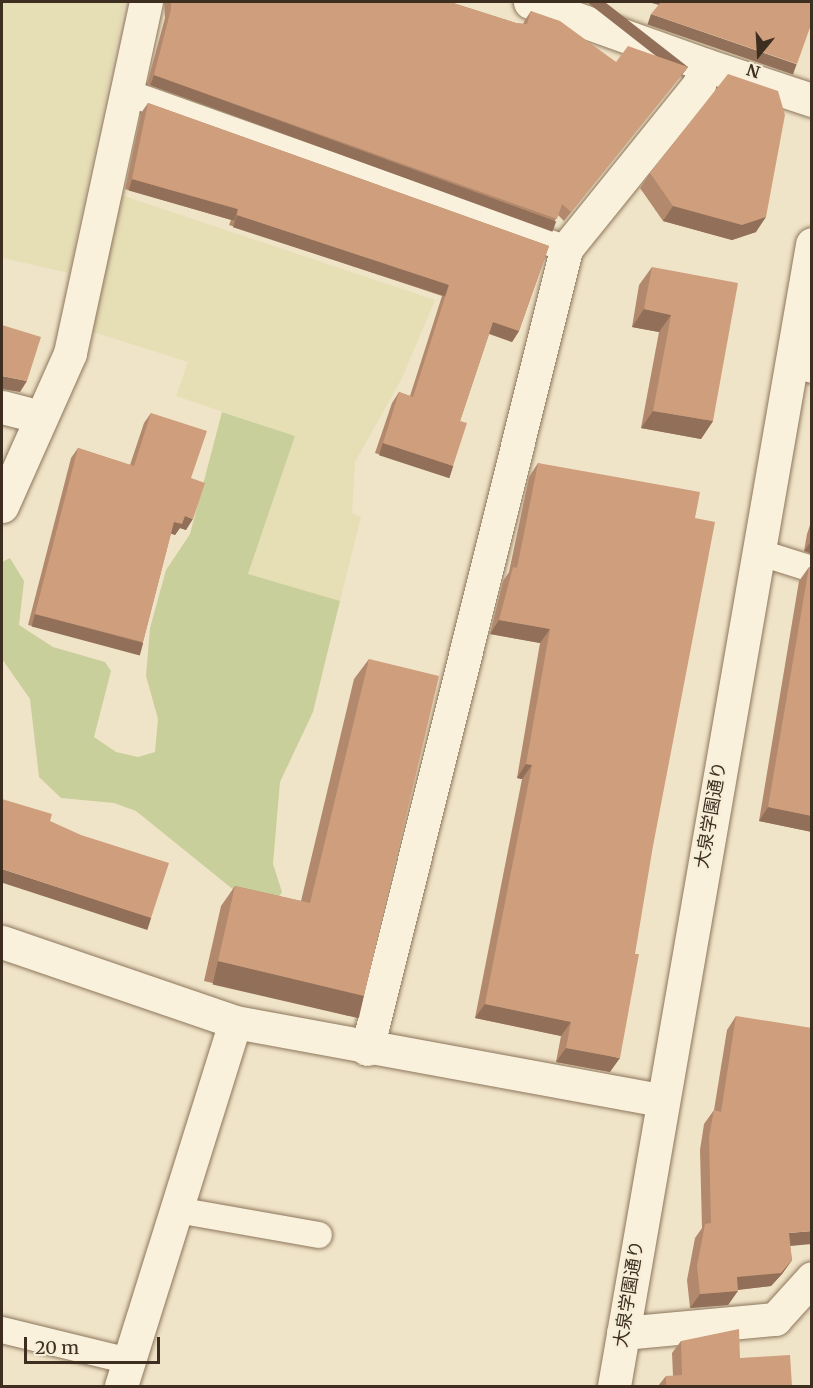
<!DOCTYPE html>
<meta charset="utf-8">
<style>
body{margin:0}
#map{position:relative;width:813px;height:1388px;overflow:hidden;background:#f0e4c8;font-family:Merriweather,"Noto Sans JP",serif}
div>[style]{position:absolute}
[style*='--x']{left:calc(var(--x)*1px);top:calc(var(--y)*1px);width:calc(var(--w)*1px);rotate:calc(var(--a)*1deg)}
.farmland>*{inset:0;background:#e6deb5}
.green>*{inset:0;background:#c9cf9b}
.roads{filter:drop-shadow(0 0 2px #8d765c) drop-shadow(0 0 2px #8d765c)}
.lane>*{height:26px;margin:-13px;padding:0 13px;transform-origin:13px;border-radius:13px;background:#faf1dc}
.street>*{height:33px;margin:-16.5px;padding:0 16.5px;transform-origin:16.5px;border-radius:16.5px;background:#faf1dc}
.secondary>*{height:33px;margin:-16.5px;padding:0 16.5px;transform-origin:16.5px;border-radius:16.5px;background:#faf1dc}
.wall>*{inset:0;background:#b2896c}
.shaded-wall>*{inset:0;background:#916f58;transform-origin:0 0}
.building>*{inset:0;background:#cf9f7d}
span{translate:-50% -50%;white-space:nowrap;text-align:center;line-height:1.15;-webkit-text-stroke:4.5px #f7eed8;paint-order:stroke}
.street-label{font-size:18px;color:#3d2e20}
.frame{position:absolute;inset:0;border:3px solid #3d2e20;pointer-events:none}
.north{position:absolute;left:729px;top:24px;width:60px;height:60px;-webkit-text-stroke:4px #f7eed8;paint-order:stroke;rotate:198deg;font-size:16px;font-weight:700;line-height:24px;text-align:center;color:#3d2e20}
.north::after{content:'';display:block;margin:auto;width:21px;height:27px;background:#3d2e20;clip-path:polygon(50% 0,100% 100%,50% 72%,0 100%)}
.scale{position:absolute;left:24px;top:1337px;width:136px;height:27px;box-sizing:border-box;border:3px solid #3d2e20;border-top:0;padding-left:8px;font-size:18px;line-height:21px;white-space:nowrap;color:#3d2e20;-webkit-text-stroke:4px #f7eed8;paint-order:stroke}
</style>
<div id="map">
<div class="farmland">
<div style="clip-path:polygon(2px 2px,125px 2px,69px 273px,2px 258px)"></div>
<div style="clip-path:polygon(118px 194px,435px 300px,402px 378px,355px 462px,352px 513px,361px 517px,340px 601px,248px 575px,295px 436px,176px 396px,188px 362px,87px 330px)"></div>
</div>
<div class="green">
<div style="clip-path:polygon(222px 412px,295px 436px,248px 574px,340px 601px,313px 712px,280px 782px,273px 864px,282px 892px,276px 902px,235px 891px,136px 811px,114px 803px,61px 798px,39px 777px,30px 699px,2px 659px,2px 562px,10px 558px,24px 581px,19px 625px,53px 647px,105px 662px,111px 671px,94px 737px,116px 752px,138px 757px,155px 752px,158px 719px,146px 676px,150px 628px,166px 570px,190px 534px)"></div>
</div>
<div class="roads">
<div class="lane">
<div style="--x:126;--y:92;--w:467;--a:19.6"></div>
<div style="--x:790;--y:364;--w:23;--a:15"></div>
<div style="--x:758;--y:552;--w:57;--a:17.5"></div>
<div style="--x:177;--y:1210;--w:144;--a:10"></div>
<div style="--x:2;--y:1330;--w:131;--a:13.7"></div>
</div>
<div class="street">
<div style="--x:706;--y:65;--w:112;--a:18.3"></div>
<div style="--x:2;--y:407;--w:40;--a:14.4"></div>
<div style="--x:2;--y:506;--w:167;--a:-66"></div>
<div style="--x:70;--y:353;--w:359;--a:-77.8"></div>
<div style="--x:2;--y:942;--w:246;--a:18.9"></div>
<div style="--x:235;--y:1022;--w:433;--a:10.4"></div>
<div style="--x:367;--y:1049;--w:824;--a:-76.03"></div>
<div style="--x:566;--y:249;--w:212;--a:-51.1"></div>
<div style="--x:699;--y:84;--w:20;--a:-70"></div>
<div style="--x:706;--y:65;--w:187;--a:-160.3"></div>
<div style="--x:623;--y:1333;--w:153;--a:-5.3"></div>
<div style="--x:775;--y:1319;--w:55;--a:-47.9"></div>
<div style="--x:121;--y:1386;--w:381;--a:-72.6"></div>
</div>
<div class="secondary">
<div style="--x:614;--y:1386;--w:1159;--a:-80.16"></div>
</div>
</div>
<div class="wall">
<div style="clip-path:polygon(164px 2px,450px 2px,516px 23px,523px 24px,525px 20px,531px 11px,616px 62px,688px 67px,564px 221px,558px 215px,551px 228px,147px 84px,165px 18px)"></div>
<div style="clip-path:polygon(148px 103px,549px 246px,519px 331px,512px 342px,489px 334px,460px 421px,446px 476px,375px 453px,392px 403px,399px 392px,410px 396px,442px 296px,229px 225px,231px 220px,125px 189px,141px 113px)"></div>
<div style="clip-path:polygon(650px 173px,756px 232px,732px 240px,663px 221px,640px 188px)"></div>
<div style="clip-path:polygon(652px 267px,713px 421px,701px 439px,641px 428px,659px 332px,632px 327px,639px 285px)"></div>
<div style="clip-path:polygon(151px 413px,191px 478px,186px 530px,180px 528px,175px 535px,171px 533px,143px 642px,135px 652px,28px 625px,71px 458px,78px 448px,130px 465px,144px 423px)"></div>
<div style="clip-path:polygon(538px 463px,695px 518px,610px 1072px,556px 1062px,561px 1036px,475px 1018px,522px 779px,517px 778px,540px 643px,490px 634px,503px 581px,509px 572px,529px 477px)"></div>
<div style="clip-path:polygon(812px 519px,812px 554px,804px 551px,807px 534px)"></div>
<div style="clip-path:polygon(809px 567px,812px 567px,812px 832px,759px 821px,799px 581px)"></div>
<div style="clip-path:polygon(369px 659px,349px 1016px,204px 981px,221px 906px,235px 886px,301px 901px,354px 679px)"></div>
<div style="clip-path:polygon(736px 1016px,790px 1246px,792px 1260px,782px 1274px,771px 1286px,738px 1290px,728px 1305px,690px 1308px,687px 1280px,695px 1238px,702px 1228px,700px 1150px,704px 1124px,714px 1110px,727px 1030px)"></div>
<div style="clip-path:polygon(681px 1341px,740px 1358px,792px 1386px,658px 1386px,666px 1376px,673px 1376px,672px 1353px)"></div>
</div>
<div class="shaded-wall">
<div style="clip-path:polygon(648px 2px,661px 2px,659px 5px)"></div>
<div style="left:651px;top:14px;width:154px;height:11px;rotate:19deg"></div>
<div style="left:688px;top:67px;width:11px;height:186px;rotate:128deg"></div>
<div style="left:154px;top:75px;width:428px;height:11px;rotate:20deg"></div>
<div style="left:132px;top:179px;width:110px;height:12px;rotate:16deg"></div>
<div style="clip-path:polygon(673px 206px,766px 217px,756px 232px,732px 240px,663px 221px)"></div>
<div style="left:237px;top:215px;width:223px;height:13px;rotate:18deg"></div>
<div style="clip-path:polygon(644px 309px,671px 315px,659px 332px,632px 327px)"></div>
<div style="clip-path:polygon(493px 322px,519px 331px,512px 342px,485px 332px)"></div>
<div style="clip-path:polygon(2px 376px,27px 381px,20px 392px,2px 389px)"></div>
<div style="clip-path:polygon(653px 411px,713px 421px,701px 439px,641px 428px)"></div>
<div style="left:383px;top:443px;width:74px;height:13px;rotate:18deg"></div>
<div style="clip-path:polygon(185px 516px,193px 519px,186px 530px,180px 528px,175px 535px,166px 532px,174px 522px)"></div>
<div style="clip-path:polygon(812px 540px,812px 554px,804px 551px)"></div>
<div style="left:35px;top:614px;width:112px;height:13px;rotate:15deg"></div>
<div style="clip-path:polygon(499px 620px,550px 629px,540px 643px,490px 634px)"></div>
<div style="clip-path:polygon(526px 764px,532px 765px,522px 779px,517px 778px)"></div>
<div style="clip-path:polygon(768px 807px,812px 816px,812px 832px,759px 821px)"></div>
<div style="left:2px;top:869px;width:157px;height:13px;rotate:18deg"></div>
<div style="left:218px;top:961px;width:150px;height:24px;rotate:13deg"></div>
<div style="clip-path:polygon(485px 1004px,571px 1022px,561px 1036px,475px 1018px)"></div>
<div style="clip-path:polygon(566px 1048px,620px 1058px,610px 1072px,556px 1062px)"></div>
<div style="clip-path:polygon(812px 1231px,812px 1244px,779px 1247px,789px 1233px)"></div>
<div style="clip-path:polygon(792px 1260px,782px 1274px,771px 1286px,727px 1291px,737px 1277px)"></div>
<div style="clip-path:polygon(738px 1291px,728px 1305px,690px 1308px,700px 1294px)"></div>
</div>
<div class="building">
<div style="clip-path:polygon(171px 2px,450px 2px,516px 23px,527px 24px,531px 11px,560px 21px,616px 62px,628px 46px,688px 67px,571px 212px,562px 204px,557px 219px,154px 75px,171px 9px)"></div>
<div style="clip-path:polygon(661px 2px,812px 2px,812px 22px,797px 64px,651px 14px)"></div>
<div style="clip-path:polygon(728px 74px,778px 91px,785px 115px,766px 217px,742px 225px,673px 206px,650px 173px)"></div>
<div style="clip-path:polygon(148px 103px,549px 246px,519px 331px,493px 322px,460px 421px,467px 423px,453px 466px,383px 443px,399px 392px,413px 397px,449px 285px,237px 215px,238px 209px,132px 179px)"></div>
<div style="clip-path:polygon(652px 267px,738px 283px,713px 421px,653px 411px,671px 315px,644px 309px)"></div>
<div style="clip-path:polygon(2px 325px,41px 337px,27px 381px,2px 376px)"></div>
<div style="clip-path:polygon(151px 413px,207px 431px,191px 478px,205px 483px,193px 519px,185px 516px,182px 524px,174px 522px,143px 642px,35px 614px,78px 448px,134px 466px)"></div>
<div style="clip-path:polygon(538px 463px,700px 492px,695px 518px,715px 522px,653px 846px,635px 954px,639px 954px,620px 1058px,566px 1048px,571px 1022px,485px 1004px,532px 765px,526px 764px,550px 629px,499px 620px,513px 567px,517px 568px)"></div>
<div style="clip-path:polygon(809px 567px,812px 567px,812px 816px,768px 807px)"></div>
<div style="clip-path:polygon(369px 659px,439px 676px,364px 996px,218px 961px,235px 886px,310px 903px)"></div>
<div style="clip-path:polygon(2px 799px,52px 814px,50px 821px,81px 835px,169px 863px,151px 918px,2px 869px)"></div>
<div style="clip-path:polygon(736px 1016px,812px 1028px,812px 1231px,789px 1233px,792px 1260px,781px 1273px,737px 1277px,738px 1291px,700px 1294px,697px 1266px,705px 1224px,711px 1223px,709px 1137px,714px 1110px,721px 1112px)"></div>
<div style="clip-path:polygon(739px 1329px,740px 1358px,790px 1355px,792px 1386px,666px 1386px,666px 1376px,682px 1375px,681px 1341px)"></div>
</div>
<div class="street-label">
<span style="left:711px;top:815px;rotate:-80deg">大泉学園通り</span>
<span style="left:629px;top:1294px;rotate:-81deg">大泉学園通り</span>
</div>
<div class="frame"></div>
<div class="north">N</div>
<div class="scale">20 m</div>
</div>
